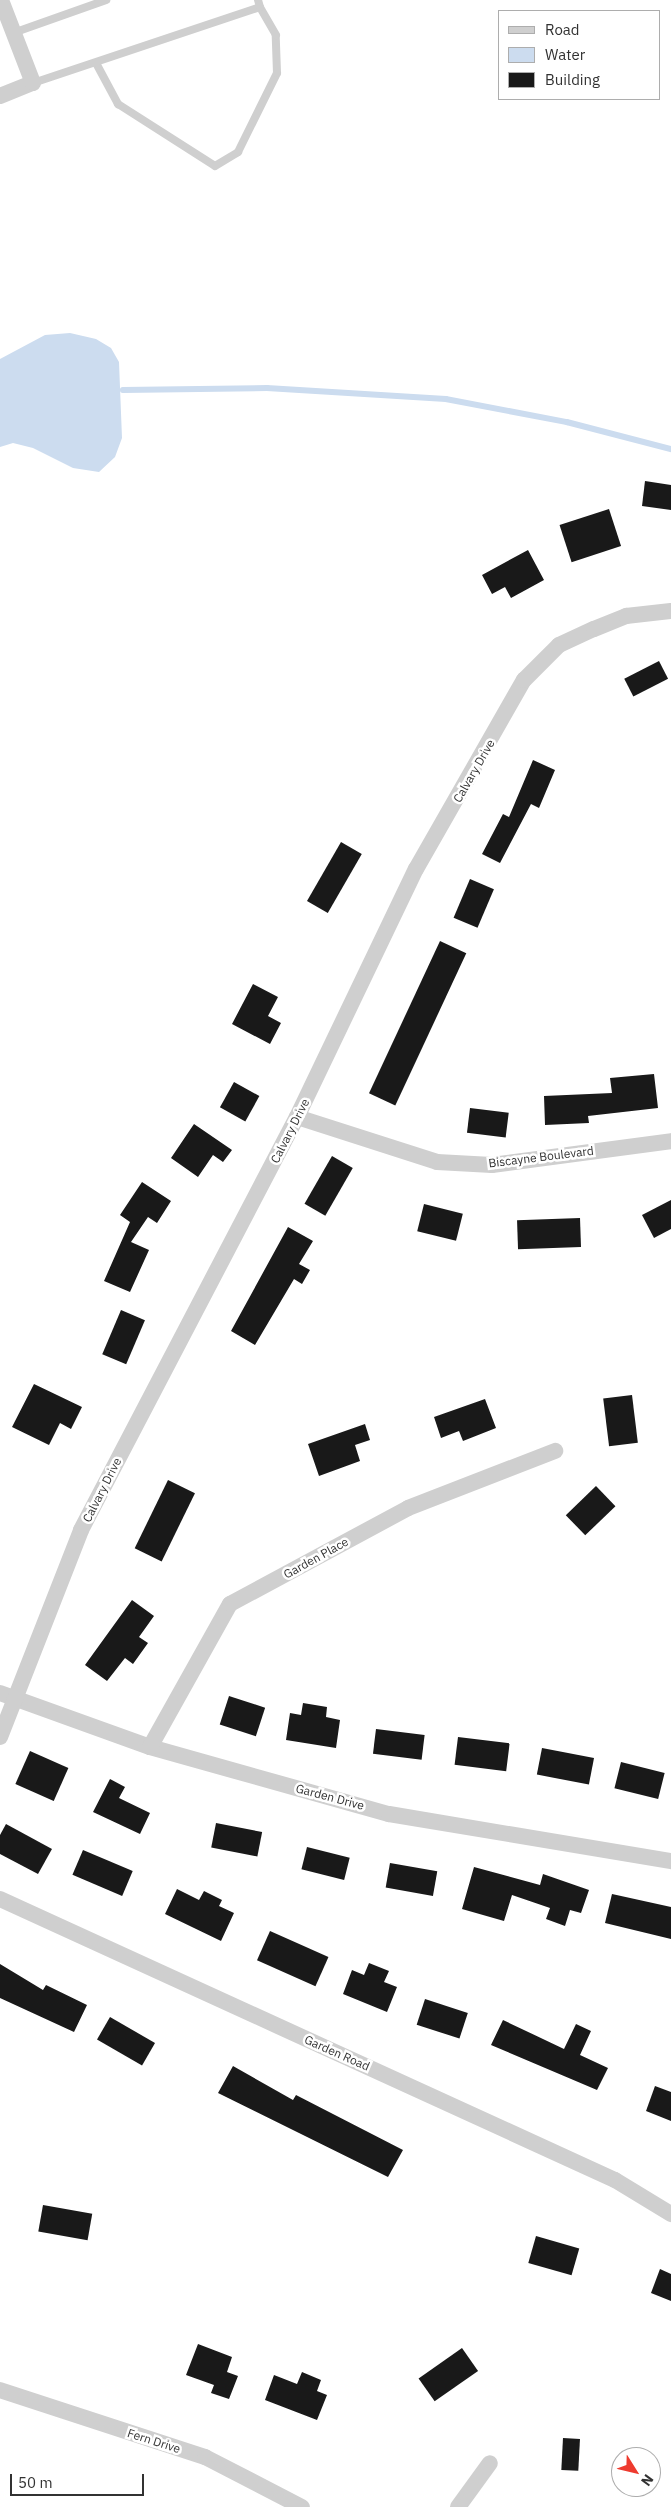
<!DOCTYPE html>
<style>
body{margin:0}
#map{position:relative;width:671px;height:2507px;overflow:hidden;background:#fff;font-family:"IBM Plex Sans",sans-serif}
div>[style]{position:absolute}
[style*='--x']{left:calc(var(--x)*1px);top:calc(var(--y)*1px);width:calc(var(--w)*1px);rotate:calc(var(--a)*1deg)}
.water>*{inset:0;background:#ccdcef}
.stream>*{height:5.5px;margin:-2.75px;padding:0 2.75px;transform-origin:2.75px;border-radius:2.75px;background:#ccdcef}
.building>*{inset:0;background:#191919;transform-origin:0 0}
.lane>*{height:8px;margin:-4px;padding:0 4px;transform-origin:4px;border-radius:4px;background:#cfcfcf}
.street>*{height:16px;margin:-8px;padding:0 8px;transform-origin:8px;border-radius:8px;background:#cfcfcf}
span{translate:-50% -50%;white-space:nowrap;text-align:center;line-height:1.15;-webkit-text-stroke:5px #fff;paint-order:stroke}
.street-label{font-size:12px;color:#323232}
.legend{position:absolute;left:498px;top:10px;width:162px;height:90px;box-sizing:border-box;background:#fff;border:1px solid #adadad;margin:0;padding:6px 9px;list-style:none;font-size:15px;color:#323232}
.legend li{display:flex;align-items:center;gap:10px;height:25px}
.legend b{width:25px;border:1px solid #adadad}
.north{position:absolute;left:611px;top:2447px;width:50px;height:50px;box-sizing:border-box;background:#fff;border:1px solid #adadad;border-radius:50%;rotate:126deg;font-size:14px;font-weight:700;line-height:20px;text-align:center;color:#323232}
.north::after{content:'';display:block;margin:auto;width:18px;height:22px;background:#ee3b2f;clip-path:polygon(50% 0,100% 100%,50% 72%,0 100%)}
.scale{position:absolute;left:10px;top:2474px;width:134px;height:22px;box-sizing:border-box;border:2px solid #323232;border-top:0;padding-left:6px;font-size:15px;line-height:18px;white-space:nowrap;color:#323232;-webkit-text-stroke:4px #fff;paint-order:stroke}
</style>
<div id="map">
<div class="water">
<div style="clip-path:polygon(70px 333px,96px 339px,111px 348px,119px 362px,122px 438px,115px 457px,99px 472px,73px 468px,33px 448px,13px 443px,0 447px,0 359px,45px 335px)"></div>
</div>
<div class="stream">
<div style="--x:123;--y:390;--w:144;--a:-0.8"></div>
<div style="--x:267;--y:388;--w:179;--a:3.5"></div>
<div style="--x:446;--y:399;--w:123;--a:10.8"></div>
<div style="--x:567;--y:422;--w:107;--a:14.6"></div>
</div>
<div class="building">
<div style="clip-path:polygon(645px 481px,671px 485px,671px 510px,642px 506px)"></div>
<div style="left:609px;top:509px;width:39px;height:52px;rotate:72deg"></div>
<div style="clip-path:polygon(528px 550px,544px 580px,511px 598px,505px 587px,492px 594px,482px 575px)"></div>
<div style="left:659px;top:661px;width:20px;height:39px;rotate:63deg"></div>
<div style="clip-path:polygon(533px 760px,555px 770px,539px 808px,531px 804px,500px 863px,482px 854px,503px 814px,509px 817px)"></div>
<div style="left:341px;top:842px;width:24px;height:68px;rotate:30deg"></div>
<div style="left:470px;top:879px;width:26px;height:42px;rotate:23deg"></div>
<div style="left:440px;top:941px;width:29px;height:168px;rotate:25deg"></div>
<div style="clip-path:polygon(253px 984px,278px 997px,268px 1016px,281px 1023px,270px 1044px,232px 1024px)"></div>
<div style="clip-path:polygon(654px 1074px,658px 1108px,588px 1116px,589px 1123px,545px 1125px,544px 1096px,612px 1093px,610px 1078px)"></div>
<div style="left:234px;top:1082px;width:29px;height:29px;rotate:29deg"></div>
<div style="left:470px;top:1108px;width:39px;height:25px;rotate:7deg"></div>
<div style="clip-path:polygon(194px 1124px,232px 1150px,223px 1162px,213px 1155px,198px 1177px,171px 1158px)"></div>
<div style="left:332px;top:1156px;width:24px;height:55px;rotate:30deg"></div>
<div style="clip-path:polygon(142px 1182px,171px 1201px,157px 1223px,148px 1217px,131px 1242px,149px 1250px,130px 1292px,104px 1281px,130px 1222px,120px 1215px)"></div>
<div style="clip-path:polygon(671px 1200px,671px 1229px,654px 1238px,642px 1215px)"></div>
<div style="left:424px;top:1204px;width:40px;height:28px;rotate:14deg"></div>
<div style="left:580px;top:1218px;width:29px;height:63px;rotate:88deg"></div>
<div style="clip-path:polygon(288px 1227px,313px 1241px,299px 1264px,310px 1270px,302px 1284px,294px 1279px,255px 1345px,231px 1331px)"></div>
<div style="left:121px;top:1310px;width:26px;height:48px;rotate:23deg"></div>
<div style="clip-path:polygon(34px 1384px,82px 1407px,71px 1429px,60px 1423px,49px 1445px,12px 1427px)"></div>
<div style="left:632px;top:1395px;width:48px;height:29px;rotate:83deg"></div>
<div style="clip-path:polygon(485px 1399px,496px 1428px,463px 1441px,459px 1431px,441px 1438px,434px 1417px)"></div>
<div style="clip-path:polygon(365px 1424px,370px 1440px,355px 1445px,360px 1461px,319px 1476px,308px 1444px)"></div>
<div style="left:168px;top:1480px;width:30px;height:76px;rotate:26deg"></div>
<div style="left:596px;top:1486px;width:28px;height:42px;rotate:46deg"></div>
<div style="clip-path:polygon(132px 1600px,154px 1616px,139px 1637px,148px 1643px,133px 1664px,125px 1658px,107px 1681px,85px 1665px)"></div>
<div style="left:229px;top:1696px;width:38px;height:30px;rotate:18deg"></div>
<div style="clip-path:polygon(303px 1703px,327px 1707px,326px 1717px,340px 1720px,336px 1748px,286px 1740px,290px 1713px,301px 1715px)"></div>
<div style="left:376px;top:1729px;width:49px;height:25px;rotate:7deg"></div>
<div style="left:458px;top:1737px;width:52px;height:28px;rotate:7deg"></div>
<div style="left:542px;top:1748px;width:53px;height:27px;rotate:11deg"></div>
<div style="left:30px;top:1751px;width:42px;height:36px;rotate:24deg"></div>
<div style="left:621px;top:1762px;width:45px;height:27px;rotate:14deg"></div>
<div style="clip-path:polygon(110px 1779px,125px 1787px,119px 1798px,150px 1813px,140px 1834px,93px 1812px)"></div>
<div style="left:216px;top:1823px;width:47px;height:25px;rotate:11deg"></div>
<div style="clip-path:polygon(6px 1824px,52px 1849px,38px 1874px,0 1854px,0 1835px)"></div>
<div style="left:307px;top:1847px;width:44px;height:23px;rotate:14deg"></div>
<div style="left:83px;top:1850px;width:54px;height:27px;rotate:23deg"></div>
<div style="left:390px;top:1863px;width:48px;height:25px;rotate:10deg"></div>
<div style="clip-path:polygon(474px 1867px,540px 1885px,543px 1874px,589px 1890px,581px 1913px,570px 1910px,565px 1926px,546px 1919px,550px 1908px,512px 1895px,504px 1921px,462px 1909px)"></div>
<div style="clip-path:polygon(177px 1889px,199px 1900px,204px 1891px,222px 1900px,219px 1906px,234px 1913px,221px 1941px,165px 1914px)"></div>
<div style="clip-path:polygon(612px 1894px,671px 1907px,671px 1939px,605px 1923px)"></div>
<div style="left:270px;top:1931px;width:64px;height:32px;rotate:24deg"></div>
<div style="clip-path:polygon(369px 1963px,389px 1971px,384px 1982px,397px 1987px,387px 2012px,343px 1994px,352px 1970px,364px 1975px)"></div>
<div style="clip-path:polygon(0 1964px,43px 1990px,46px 1985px,87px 2005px,74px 2032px,0 1998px)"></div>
<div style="left:425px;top:1999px;width:45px;height:27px;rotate:18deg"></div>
<div style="left:110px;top:2017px;width:52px;height:26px;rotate:30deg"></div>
<div style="clip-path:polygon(503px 2020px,564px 2049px,576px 2024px,591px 2031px,580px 2055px,608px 2068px,597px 2090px,491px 2045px)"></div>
<div style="clip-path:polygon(233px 2066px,293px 2100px,296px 2095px,403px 2150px,388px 2177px,218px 2093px)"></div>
<div style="clip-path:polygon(655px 2086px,671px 2092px,671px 2121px,646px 2111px)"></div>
<div style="left:43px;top:2205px;width:50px;height:27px;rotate:10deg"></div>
<div style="left:536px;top:2236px;width:45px;height:28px;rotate:16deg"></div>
<div style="clip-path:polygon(660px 2269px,671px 2274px,671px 2301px,651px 2293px)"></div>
<div style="clip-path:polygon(198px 2344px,232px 2357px,227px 2372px,238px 2376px,229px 2399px,211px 2393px,214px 2385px,186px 2375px)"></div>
<div style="left:462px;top:2348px;width:28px;height:53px;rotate:55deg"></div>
<div style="clip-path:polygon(302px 2372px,321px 2380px,317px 2391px,327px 2395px,317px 2420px,265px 2400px,274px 2375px,297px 2384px)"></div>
<div style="left:563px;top:2438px;width:17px;height:32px;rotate:3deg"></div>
</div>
<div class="lane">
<div style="--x:13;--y:33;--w:99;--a:-19.5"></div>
<div style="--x:96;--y:63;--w:47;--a:61.8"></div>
<div style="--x:118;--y:104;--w:115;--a:32.6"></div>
<div style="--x:215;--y:166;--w:27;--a:-31"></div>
<div style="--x:238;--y:152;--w:88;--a:-63.7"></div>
<div style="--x:277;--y:73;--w:38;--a:-92"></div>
<div style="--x:276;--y:35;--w:32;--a:-120"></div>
<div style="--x:33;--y:83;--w:239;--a:-18.5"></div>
<div style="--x:260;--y:7;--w:7;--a:-106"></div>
</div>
<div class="street">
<div style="--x:0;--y:96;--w:35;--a:-22"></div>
<div style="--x:33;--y:83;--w:89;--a:-111.1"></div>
<div style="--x:297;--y:1117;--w:147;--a:17.8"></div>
<div style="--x:437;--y:1162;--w:55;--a:3.1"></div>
<div style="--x:492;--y:1165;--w:181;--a:-7.6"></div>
<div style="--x:0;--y:1693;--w:159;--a:19.8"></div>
<div style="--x:150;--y:1747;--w:248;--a:15.7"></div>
<div style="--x:389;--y:1814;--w:286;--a:9.5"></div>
<div style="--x:0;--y:1737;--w:222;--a:-68.6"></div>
<div style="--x:81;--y:1530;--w:466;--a:-62.4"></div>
<div style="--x:297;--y:1117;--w:275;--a:-64.4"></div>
<div style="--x:416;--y:869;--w:218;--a:-60.3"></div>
<div style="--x:524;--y:680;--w:49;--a:-45"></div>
<div style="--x:559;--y:645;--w:38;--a:-25"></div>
<div style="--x:594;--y:629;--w:35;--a:-22"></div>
<div style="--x:626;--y:616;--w:45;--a:-6.3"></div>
<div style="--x:150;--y:1747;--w:164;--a:-60.8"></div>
<div style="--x:230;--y:1604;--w:202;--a:-28.3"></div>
<div style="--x:408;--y:1508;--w:158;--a:-21.2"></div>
<div style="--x:0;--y:1899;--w:676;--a:24.56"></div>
<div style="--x:615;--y:2180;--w:66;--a:31.3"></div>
<div style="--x:0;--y:2390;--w:216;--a:18.1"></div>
<div style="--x:205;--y:2457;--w:109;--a:27.3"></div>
<div style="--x:458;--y:2507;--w:54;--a:-54"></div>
</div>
<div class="street-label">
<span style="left:474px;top:771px;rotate:-60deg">Calvary Drive</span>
<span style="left:290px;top:1131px;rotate:-63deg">Calvary Drive</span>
<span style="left:541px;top:1157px;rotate:-7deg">Biscayne Boulevard</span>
<span style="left:102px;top:1490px;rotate:-63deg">Calvary Drive</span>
<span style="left:316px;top:1558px;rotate:-29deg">Garden Place</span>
<span style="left:330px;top:1797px;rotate:15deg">Garden Drive</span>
<span style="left:337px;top:2053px;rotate:24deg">Garden Road</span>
<span style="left:154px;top:2441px;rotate:18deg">Fern Drive</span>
</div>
<ul class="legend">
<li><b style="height:6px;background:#cfcfcf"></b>Road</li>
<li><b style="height:14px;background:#ccdcef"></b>Water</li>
<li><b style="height:14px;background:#191919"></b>Building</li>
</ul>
<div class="north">N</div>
<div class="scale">50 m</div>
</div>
